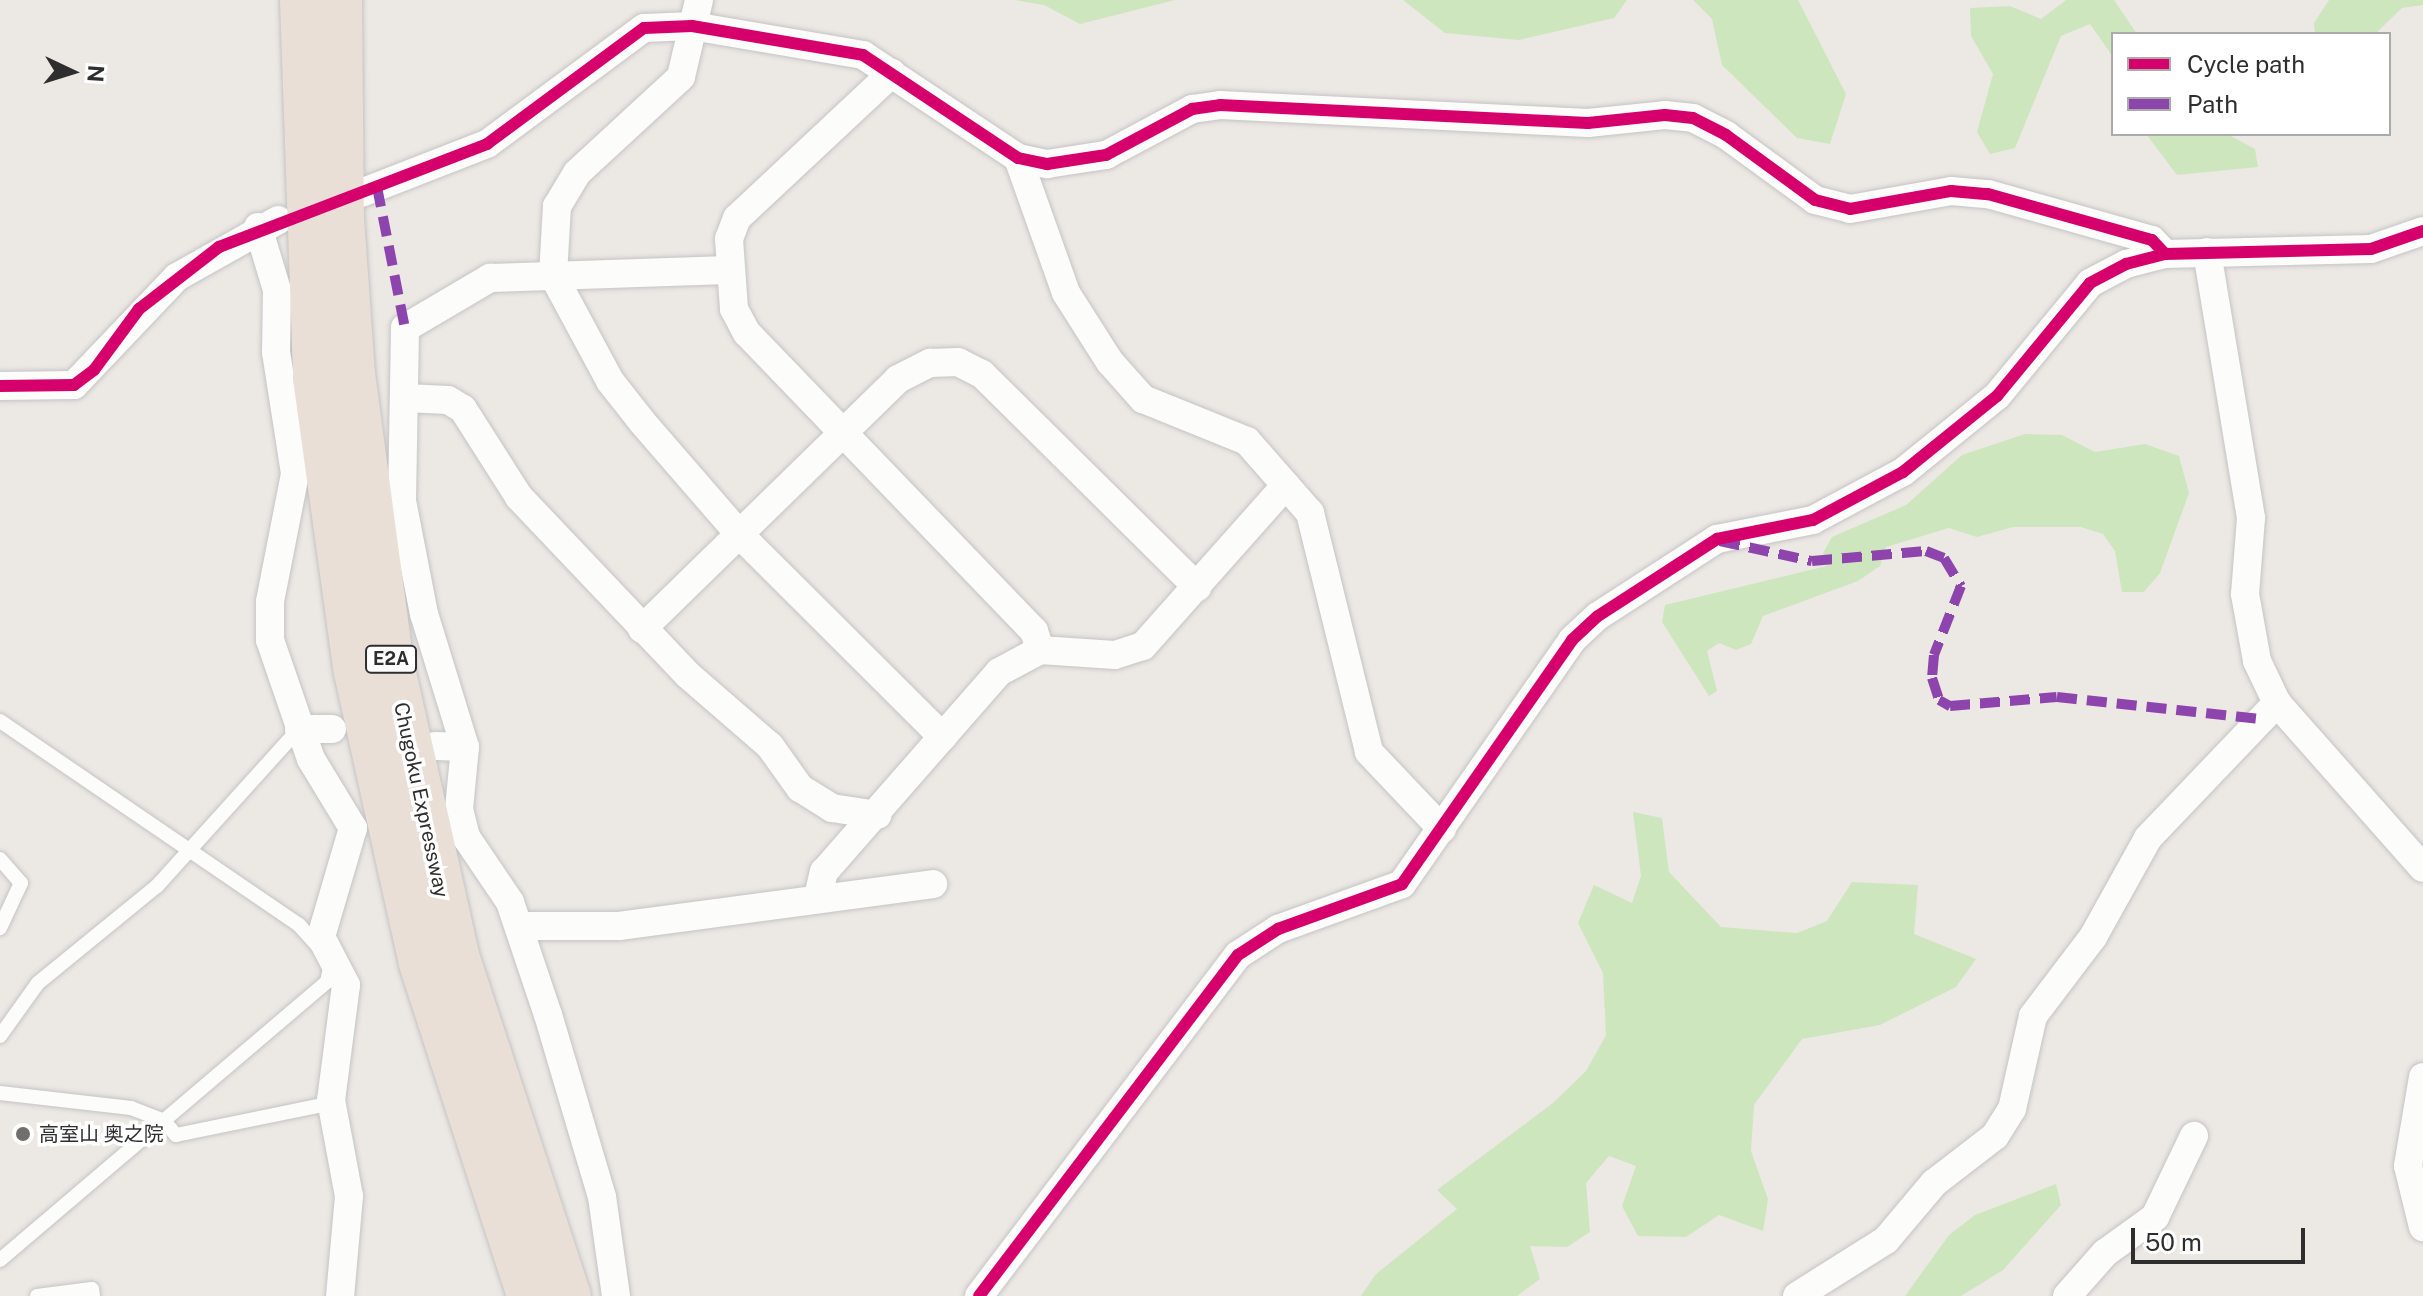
<!DOCTYPE html>
<meta charset="utf-8">
<style>
body{margin:0}
#map{position:relative;width:2423px;height:1296px;overflow:hidden;background:#ece8e4;font-family:"Public Sans","Noto Sans JP",sans-serif}
div>[style]{position:absolute}
[style*='--x']{left:calc(var(--x)*1px);top:calc(var(--y)*1px);width:calc(var(--w)*1px);rotate:calc(var(--a)*1deg)}
.green>*{inset:0;background:#cee6be}
.roads{filter:drop-shadow(0 0 2px #c5c4c5) drop-shadow(0 0 2px #c5c4c5)}
.service>*{height:14px;margin:-7px;padding:0 7px;transform-origin:7px;border-radius:7px;background:#fcfcfb}
.minor>*{height:28px;margin:-14px;padding:0 14px;transform-origin:14px;border-radius:14px;background:#fcfcfb}
.motorway>*{height:44px;margin:-22px;padding:0 22px;transform-origin:22px;border-radius:22px;background:#eadfd6}
.quiet>*{height:10px;margin-top:-5px;transform-origin:0;background:repeating-linear-gradient(90deg,#8e44ad 0 20px,transparent 0 30px)}
.cycleway>*{height:12px;margin:-6px;padding:0 6px;transform-origin:6px;border-radius:6px;background:#d6006c}
.dots>*{width:22px;height:22px;translate:-50% -50%;box-sizing:border-box;border:4px solid #fff;border-radius:50%}
span{translate:-50% -50%;white-space:nowrap;text-align:center;line-height:1.15;-webkit-text-stroke:7px #fff;paint-order:stroke}
.shield-label span{padding:2px 6px;background:#fff;border:2px solid;border-radius:6px;-webkit-text-stroke-width:0}
.shield-label{font-size:18px;color:#2e2e2e;font-weight:700}
.street-label{font-size:20px;color:#2e2e2e}
.poi-label{font-size:20px;color:#2e2e2e}
.left{translate:0 -50%;text-align:left}
.legend{position:absolute;left:2111px;top:32px;width:280px;height:104px;box-sizing:border-box;background:#fff;border:2px solid #ababab;margin:0;padding:10px 14px;list-style:none;font-size:24px;color:#2e2e2e}
.legend li{display:flex;align-items:center;gap:16px;height:40px}
.legend b{width:40px;border:2px solid #ababab}
.north{position:absolute;left:32px;top:32px;width:80px;height:80px;-webkit-text-stroke:6px #fff;paint-order:stroke;rotate:94deg;font-size:22px;font-weight:700;line-height:32px;text-align:center;color:#2e2e2e}
.north::after{content:'';display:block;margin:auto;width:28px;height:36px;background:#2e2e2e;clip-path:polygon(50% 0,100% 100%,50% 72%,0 100%)}
.scale{position:absolute;left:2131px;top:1228px;width:174px;height:36px;box-sizing:border-box;border:4px solid #2e2e2e;border-top:0;padding-left:10px;font-size:24px;line-height:28px;white-space:nowrap;color:#2e2e2e;-webkit-text-stroke:6px #fff;paint-order:stroke}
</style>
<div id="map">
<div class="green">
<div style="clip-path:polygon(1015px 0,1175px 0,1080px 24px,1044px 5px)"></div>
<div style="clip-path:polygon(1403px 0,1627px 0,1614px 18px,1519px 40px,1445px 33px)"></div>
<div style="clip-path:polygon(1693px 0,1798px 0,1846px 94px,1830px 144px,1797px 138px,1722px 65px,1712px 19px)"></div>
<div style="clip-path:polygon(2066px 0,2114px 0,2137px 34px,2113px 34px,2113px 57px,2090px 24px,2061px 36px,2015px 148px,1990px 154px,1977px 132px,1993px 74px,1971px 36px,1970px 8px,2010px 6px,2041px 19px)"></div>
<div style="clip-path:polygon(2329px 0,2423px 0,2423px 5px,2402px 8px,2375px 34px,2315px 34px,2314px 23px)"></div>
<div style="clip-path:polygon(2146px 134px,2227px 134px,2255px 149px,2258px 167px,2177px 175px)"></div>
<div style="clip-path:polygon(2025px 434px,2062px 435px,2095px 452px,2145px 444px,2179px 456px,2189px 493px,2160px 573px,2144px 592px,2122px 592px,2115px 551px,2103px 534px,2081px 527px,2013px 527px,1977px 537px,1949px 528px,1886px 547px,1880px 566px,1858px 581px,1763px 616px,1751px 644px,1736px 650px,1719px 643px,1707px 651px,1717px 691px,1709px 696px,1662px 622px,1665px 605px,1827px 566px,1823px 553px,1832px 537px,1906px 505px,1962px 455px)"></div>
<div style="clip-path:polygon(1633px 812px,1662px 818px,1669px 872px,1721px 927px,1797px 933px,1827px 921px,1852px 882px,1918px 885px,1914px 934px,1976px 959px,1956px 987px,1880px 1025px,1802px 1039px,1754px 1105px,1751px 1151px,1768px 1199px,1763px 1231px,1719px 1215px,1686px 1237px,1638px 1236px,1622px 1206px,1636px 1166px,1609px 1156px,1586px 1183px,1590px 1232px,1567px 1247px,1530px 1246px,1540px 1279px,1517px 1296px,1361px 1296px,1376px 1274px,1457px 1209px,1437px 1190px,1553px 1103px,1586px 1071px,1606px 1035px,1603px 973px,1578px 923px,1594px 885px,1632px 903px,1641px 876px)"></div>
<div style="clip-path:polygon(2056px 1184px,2061px 1205px,2003px 1270px,1961px 1296px,1905px 1296px,1949px 1235px,1975px 1215px)"></div>
</div>
<div class="roads">
<div class="service">
<div style="--x:0;--y:721;--w:362;--a:34.3"></div>
<div style="--x:299;--y:925;--w:30;--a:48"></div>
<div style="--x:0;--y:859;--w:32;--a:49"></div>
<div style="--x:21;--y:883;--w:50;--a:115"></div>
<div style="--x:0;--y:1036;--w:65;--a:-54.4"></div>
<div style="--x:38;--y:983;--w:154;--a:-39.2"></div>
<div style="--x:157;--y:886;--w:212;--a:-47.9"></div>
<div style="--x:0;--y:1093;--w:132;--a:6.5"></div>
<div style="--x:131;--y:1108;--w:34;--a:21"></div>
<div style="--x:163;--y:1120;--w:20;--a:49"></div>
<div style="--x:176;--y:1135;--w:159;--a:-11.6"></div>
<div style="--x:0;--y:1260;--w:429;--a:-40.4"></div>
<div style="--x:327;--y:982;--w:19;--a:-78"></div>
<div style="--x:37;--y:1296;--w:55;--a:-7.3"></div>
<div style="--x:92;--y:1289;--w:7;--a:82"></div>
</div>
<div class="minor">
<div style="--x:699;--y:0;--w:79;--a:103.2"></div>
<div style="--x:681;--y:77;--w:142;--a:137.3"></div>
<div style="--x:577;--y:173;--w:39;--a:121"></div>
<div style="--x:557;--y:206;--w:69;--a:93.3"></div>
<div style="--x:553;--y:275;--w:120;--a:61.7"></div>
<div style="--x:610;--y:381;--w:53;--a:51.8"></div>
<div style="--x:643;--y:423;--w:148;--a:49.1"></div>
<div style="--x:740;--y:535;--w:286;--a:44.9"></div>
<div style="--x:892;--y:73;--w:212;--a:136.9"></div>
<div style="--x:737;--y:218;--w:22;--a:111"></div>
<div style="--x:729;--y:239;--w:70;--a:85.9"></div>
<div style="--x:734;--y:309;--w:27;--a:62"></div>
<div style="--x:747;--y:333;--w:414;--a:46.1"></div>
<div style="--x:1034;--y:631;--w:20;--a:72"></div>
<div style="--x:1018;--y:158;--w:143;--a:70.4"></div>
<div style="--x:1066;--y:293;--w:82;--a:57.5"></div>
<div style="--x:1110;--y:362;--w:50;--a:48.3"></div>
<div style="--x:1143;--y:399;--w:112;--a:22"></div>
<div style="--x:1247;--y:441;--w:96;--a:48.8"></div>
<div style="--x:1310;--y:513;--w:246;--a:76.1"></div>
<div style="--x:1369;--y:752;--w:106;--a:46.5"></div>
<div style="--x:361;--y:193;--w:135;--a:-21.3"></div>
<div style="--x:487;--y:144;--w:195;--a:-36.5"></div>
<div style="--x:644;--y:28;--w:48;--a:-2.4"></div>
<div style="--x:692;--y:26;--w:173;--a:9.6"></div>
<div style="--x:863;--y:55;--w:186;--a:33.6"></div>
<div style="--x:1018;--y:158;--w:30;--a:12"></div>
<div style="--x:1047;--y:164;--w:60;--a:-8.7"></div>
<div style="--x:1106;--y:155;--w:98;--a:-28.1"></div>
<div style="--x:1192;--y:109;--w:28;--a:-8"></div>
<div style="--x:1220;--y:105;--w:368;--a:2.8"></div>
<div style="--x:1588;--y:123;--w:77;--a:-5.9"></div>
<div style="--x:1665;--y:115;--w:28;--a:6"></div>
<div style="--x:1693;--y:118;--w:37;--a:27"></div>
<div style="--x:1726;--y:135;--w:110;--a:36.1"></div>
<div style="--x:1815;--y:200;--w:36;--a:14"></div>
<div style="--x:1850;--y:209;--w:103;--a:-10.1"></div>
<div style="--x:1951;--y:191;--w:37;--a:5"></div>
<div style="--x:1988;--y:194;--w:170;--a:15.7"></div>
<div style="--x:2152;--y:240;--w:19;--a:47"></div>
<div style="--x:258;--y:227;--w:66;--a:73.2"></div>
<div style="--x:277;--y:290;--w:62;--a:90.9"></div>
<div style="--x:276;--y:352;--w:123;--a:81.1"></div>
<div style="--x:295;--y:474;--w:130;--a:101.1"></div>
<div style="--x:270;--y:602;--w:38;--a:90"></div>
<div style="--x:270;--y:640;--w:126;--a:71"></div>
<div style="--x:311;--y:759;--w:81;--a:58.7"></div>
<div style="--x:353;--y:828;--w:114;--a:106.4"></div>
<div style="--x:321;--y:937;--w:54;--a:62.5"></div>
<div style="--x:346;--y:985;--w:116;--a:97.4"></div>
<div style="--x:331;--y:1100;--w:98;--a:79.4"></div>
<div style="--x:349;--y:1196;--w:100;--a:95.1"></div>
<div style="--x:2207;--y:252;--w:270;--a:80.6"></div>
<div style="--x:2251;--y:518;--w:76;--a:94.5"></div>
<div style="--x:2245;--y:594;--w:68;--a:79.8"></div>
<div style="--x:2257;--y:661;--w:47;--a:64.5"></div>
<div style="--x:2277;--y:703;--w:220;--a:48.5"></div>
<div style="--x:0;--y:386;--w:74;--a:-0.8"></div>
<div style="--x:74;--y:385;--w:149;--a:-46.4"></div>
<div style="--x:177;--y:277;--w:116;--a:-29.4"></div>
<div style="--x:405;--y:398;--w:43;--a:2.7"></div>
<div style="--x:448;--y:400;--w:17;--a:31"></div>
<div style="--x:463;--y:409;--w:104;--a:57.5"></div>
<div style="--x:519;--y:497;--w:245;--a:46.5"></div>
<div style="--x:688;--y:675;--w:108;--a:40.9"></div>
<div style="--x:770;--y:746;--w:52;--a:54.5"></div>
<div style="--x:800;--y:788;--w:38;--a:32"></div>
<div style="--x:832;--y:808;--w:46;--a:8.8"></div>
<div style="--x:642;--y:629;--w:358;--a:-44.3"></div>
<div style="--x:898;--y:379;--w:36;--a:-27"></div>
<div style="--x:930;--y:363;--w:28;--a:-2"></div>
<div style="--x:958;--y:362;--w:27;--a:27"></div>
<div style="--x:982;--y:374;--w:303;--a:44.7"></div>
<div style="--x:299;--y:729;--w:33;--a:0"></div>
<div style="--x:435;--y:746;--w:30;--a:2"></div>
<div style="--x:818;--y:897;--w:26;--a:-77"></div>
<div style="--x:824;--y:872;--w:266;--a:-48.8"></div>
<div style="--x:999;--y:672;--w:47;--a:-28.2"></div>
<div style="--x:1040;--y:650;--w:75;--a:3.8"></div>
<div style="--x:1115;--y:655;--w:29;--a:-18"></div>
<div style="--x:1143;--y:646;--w:215;--a:-48.4"></div>
<div style="--x:519;--y:926;--w:100;--a:0"></div>
<div style="--x:619;--y:926;--w:317;--a:-7.6"></div>
<div style="--x:2423;--y:1077;--w:90;--a:99.6"></div>
<div style="--x:2408;--y:1166;--w:63;--a:76.2"></div>
<div style="--x:616;--y:1296;--w:100;--a:-98"></div>
<div style="--x:602;--y:1197;--w:190;--a:-106.5"></div>
<div style="--x:548;--y:1015;--w:119;--a:-108.6"></div>
<div style="--x:510;--y:902;--w:78;--a:-124.1"></div>
<div style="--x:466;--y:837;--w:29;--a:-104"></div>
<div style="--x:459;--y:809;--w:62;--a:-84.5"></div>
<div style="--x:465;--y:747;--w:139;--a:-107.1"></div>
<div style="--x:424;--y:614;--w:115;--a:-101"></div>
<div style="--x:402;--y:501;--w:173;--a:-89"></div>
<div style="--x:405;--y:328;--w:99;--a:-30.5"></div>
<div style="--x:490;--y:278;--w:239;--a:-1.9"></div>
<div style="--x:979;--y:1296;--w:428;--a:-52.8"></div>
<div style="--x:1238;--y:955;--w:48;--a:-33"></div>
<div style="--x:1278;--y:929;--w:132;--a:-19.9"></div>
<div style="--x:1402;--y:884;--w:297;--a:-55.1"></div>
<div style="--x:1572;--y:640;--w:35;--a:-43"></div>
<div style="--x:1598;--y:616;--w:142;--a:-32.9"></div>
<div style="--x:1717;--y:539;--w:98;--a:-11.2"></div>
<div style="--x:1813;--y:520;--w:102;--a:-28.1"></div>
<div style="--x:1903;--y:472;--w:121;--a:-39"></div>
<div style="--x:1997;--y:396;--w:146;--a:-50.5"></div>
<div style="--x:2090;--y:283;--w:41;--a:-27.8"></div>
<div style="--x:2126;--y:264;--w:40;--a:-14.4"></div>
<div style="--x:2165;--y:254;--w:206;--a:-1.4"></div>
<div style="--x:2371;--y:249;--w:55;--a:-19.1"></div>
<div style="--x:1797;--y:1296;--w:105;--a:-32.2"></div>
<div style="--x:1886;--y:1240;--w:75;--a:-49.9"></div>
<div style="--x:1934;--y:1183;--w:77;--a:-37.6"></div>
<div style="--x:1995;--y:1136;--w:32;--a:-58"></div>
<div style="--x:2012;--y:1109;--w:95;--a:-77.3"></div>
<div style="--x:2033;--y:1016;--w:99;--a:-52.8"></div>
<div style="--x:2093;--y:937;--w:113;--a:-60.9"></div>
<div style="--x:2148;--y:838;--w:187;--a:-46.3"></div>
<div style="--x:2067;--y:1296;--w:57;--a:-48.5"></div>
<div style="--x:2105;--y:1253;--w:62;--a:-35.8"></div>
<div style="--x:2155;--y:1217;--w:90;--a:-64.3"></div>
</div>
<div class="motorway">
<div style="--x:302;--y:0;--w:378;--a:88"></div>
<div style="--x:315;--y:378;--w:297;--a:82.1"></div>
<div style="--x:356;--y:672;--w:298;--a:77.4"></div>
<div style="--x:421;--y:963;--w:350;--a:72"></div>
<div style="--x:340;--y:0;--w:218;--a:89.5"></div>
<div style="--x:342;--y:218;--w:156;--a:86"></div>
<div style="--x:353;--y:374;--w:289;--a:82.4"></div>
<div style="--x:391;--y:660;--w:303;--a:77.4"></div>
<div style="--x:457;--y:956;--w:358;--a:71.8"></div>
</div>
</div>
<div class="quiet">
<div style="--x:377;--y:187;--w:144;--a:78.8"></div>
<div style="--x:1720;--y:541;--w:94;--a:12.3"></div>
<div style="--x:1812;--y:561;--w:114;--a:-5"></div>
<div style="--x:1926;--y:551;--w:19;--a:21"></div>
<div style="--x:1944;--y:558;--w:33;--a:59"></div>
<div style="--x:1961;--y:586;--w:74;--a:111.4"></div>
<div style="--x:1934;--y:655;--w:23;--a:95"></div>
<div style="--x:1932;--y:678;--w:23;--a:72"></div>
<div style="--x:1939;--y:700;--w:13;--a:29"></div>
<div style="--x:1950;--y:706;--w:107;--a:-4.8"></div>
<div style="--x:2057;--y:697;--w:202;--a:6.2"></div>
</div>
<div class="cycleway">
<div style="--x:0;--y:386;--w:74;--a:-0.8"></div>
<div style="--x:74;--y:385;--w:25;--a:-37"></div>
<div style="--x:94;--y:370;--w:76;--a:-53.6"></div>
<div style="--x:139;--y:309;--w:101;--a:-37.8"></div>
<div style="--x:219;--y:247;--w:287;--a:-21"></div>
<div style="--x:487;--y:144;--w:195;--a:-36.5"></div>
<div style="--x:644;--y:28;--w:48;--a:-2.4"></div>
<div style="--x:692;--y:26;--w:173;--a:9.6"></div>
<div style="--x:863;--y:55;--w:186;--a:33.6"></div>
<div style="--x:1018;--y:158;--w:30;--a:12"></div>
<div style="--x:1047;--y:164;--w:60;--a:-8.7"></div>
<div style="--x:1106;--y:155;--w:98;--a:-28.1"></div>
<div style="--x:1192;--y:109;--w:28;--a:-8"></div>
<div style="--x:1220;--y:105;--w:368;--a:2.8"></div>
<div style="--x:1588;--y:123;--w:77;--a:-5.9"></div>
<div style="--x:1665;--y:115;--w:28;--a:6"></div>
<div style="--x:1693;--y:118;--w:37;--a:27"></div>
<div style="--x:1726;--y:135;--w:110;--a:36.1"></div>
<div style="--x:1815;--y:200;--w:36;--a:14"></div>
<div style="--x:1850;--y:209;--w:103;--a:-10.1"></div>
<div style="--x:1951;--y:191;--w:37;--a:5"></div>
<div style="--x:1988;--y:194;--w:170;--a:15.7"></div>
<div style="--x:2152;--y:240;--w:19;--a:47"></div>
<div style="--x:979;--y:1296;--w:428;--a:-52.8"></div>
<div style="--x:1238;--y:955;--w:48;--a:-33"></div>
<div style="--x:1278;--y:929;--w:132;--a:-19.9"></div>
<div style="--x:1402;--y:884;--w:297;--a:-55.1"></div>
<div style="--x:1572;--y:640;--w:35;--a:-43"></div>
<div style="--x:1598;--y:616;--w:142;--a:-32.9"></div>
<div style="--x:1717;--y:539;--w:98;--a:-11.2"></div>
<div style="--x:1813;--y:520;--w:102;--a:-28.1"></div>
<div style="--x:1903;--y:472;--w:121;--a:-39"></div>
<div style="--x:1997;--y:396;--w:146;--a:-50.5"></div>
<div style="--x:2090;--y:283;--w:41;--a:-27.8"></div>
<div style="--x:2126;--y:264;--w:40;--a:-14.4"></div>
<div style="--x:2165;--y:254;--w:206;--a:-1.4"></div>
<div style="--x:2371;--y:249;--w:55;--a:-19.1"></div>
</div>
<div class="dots">
<div style="left:23px;top:1134px;background:#706f6e"></div>
</div>
<div class="shield-label">
<span style="left:391px;top:659px">E2A</span>
</div>
<div class="street-label">
<span style="left:421px;top:800px;rotate:78deg">Chugoku Expressway</span>
</div>
<div class="poi-label">
<span class="left" style="left:39px;top:1134px">高室山 奥之院</span>
</div>
<ul class="legend">
<li><b style="height:10px;background:#d6006c"></b>Cycle path</li>
<li><b style="height:10px;background:#8e44ad"></b>Path</li>
</ul>
<div class="north">N</div>
<div class="scale">50 m</div>
</div>
